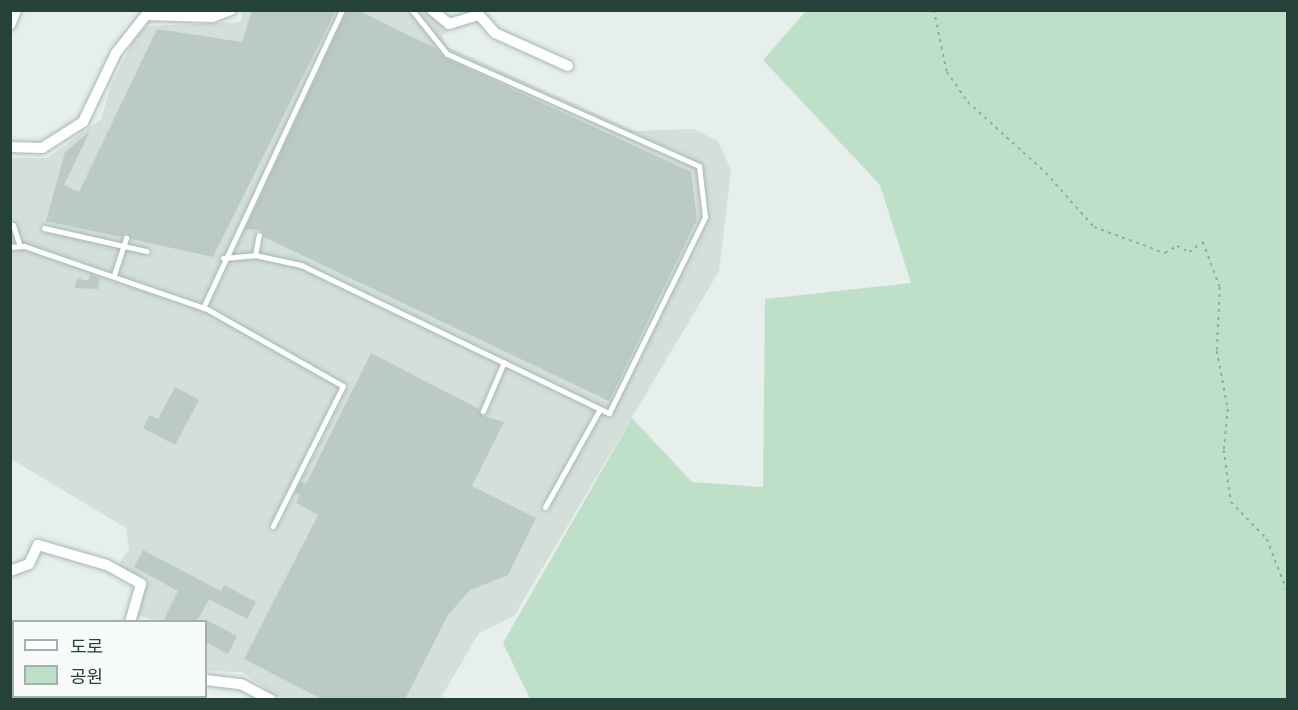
<!DOCTYPE html>
<meta charset="utf-8">
<style>
body{margin:0}
#map{position:relative;width:1298px;height:710px;overflow:hidden;background:#e6efeb;font-family:"Roboto Condensed","Noto Sans KR",sans-serif}
div>[style]{position:absolute}
[style*='--x']{left:calc(var(--x)*1px);top:calc(var(--y)*1px);width:calc(var(--w)*1px);rotate:calc(var(--a)*1deg)}
.built>*{inset:0;background:#d4dfda}
.green>*{inset:0;background:#bfe0c8}
.building>*{inset:0;background:#bbcac4}
.path>*{height:1.5px;margin-top:-0.75px;transform-origin:0;background:repeating-linear-gradient(90deg,#86b3a5 0 3px,transparent 0 7.5px)}
.roads{filter:drop-shadow(0 0 2px #a8b8b2) drop-shadow(0 0 2px #a8b8b2)}
.service>*{height:5px;margin:-2.5px;padding:0 2.5px;transform-origin:2.5px;border-radius:2.5px;background:#fff}
.minor>*{height:10px;margin:-5px;padding:0 5px;transform-origin:5px;border-radius:5px;background:#fff}
span{translate:-50% -50%;white-space:nowrap;text-align:center;line-height:1.15;-webkit-text-stroke:6px #f7fbf9;paint-order:stroke}
.frame{position:absolute;inset:0;border:12px solid #24423a;pointer-events:none}
.legend{position:absolute;left:12px;top:620px;width:195px;height:78px;box-sizing:border-box;background:#f7fbf9;border:2px solid #a3b1ad;margin:0;padding:8px 10px;list-style:none;font-size:18px;color:#24423a}
.legend li{display:flex;align-items:center;gap:12px;height:30px}
.legend b{width:30px;border:2px solid #a3b1ad}
</style>
<div id="map">
<div class="built">
<div style="clip-path:polygon(242px 11px,425px 11px,448px 31px,441px 36px,448px 47px,635px 131px,693px 129px,718px 141px,731px 170px,719px 271px,514px 616px,479px 633px,440px 699px,289px 699px,276px 696px,242px 672px,206px 671px,206px 622px,157px 621px,137px 615px,146px 580px,118px 566px,129px 549px,126px 528px,11px 459px,11px 158px,48px 158px,101px 119px,111px 85px,137px 34px,147px 26px,241px 22px)"></div>
</div>
<div class="green">
<div style="clip-path:polygon(806px 11px,1287px 11px,1287px 699px,530px 699px,503px 643px,632px 418px,692px 482px,763px 487px,765px 299px,911px 283px,880px 185px,763px 60px)"></div>
</div>
<div class="building">
<div style="clip-path:polygon(252px 10px,336px 10px,213px 257px,131px 239px,127px 233px,121px 237px,46px 221px,65px 152px,90px 131px,64px 185px,79px 192px,157px 29px,242px 42px)"></div>
<div style="clip-path:polygon(347px 10px,357px 10px,437px 49px,445px 58px,691px 172px,697px 219px,609px 401px,264px 237px,261px 230px,245px 229px)"></div>
<div style="clip-path:polygon(91px 274px,100px 278px,98px 289px,74px 288px,78px 278px,87px 281px)"></div>
<div style="clip-path:polygon(371px 353px,479px 409px,481px 415px,504px 422px,472px 486px,536px 518px,508px 575px,470px 590px,448px 615px,405px 699px,322px 699px,244px 659px,318px 515px,296px 503px,300px 495px,295px 492px,301px 482px,306px 484px)"></div>
<div style="clip-path:polygon(175px 387px,199px 400px,175px 445px,143px 428px,150px 415px,158px 419px)"></div>
<div style="clip-path:polygon(143px 550px,221px 591px,224px 585px,256px 602px,247px 619px,209px 599px,197px 621px,163px 621px,178px 591px,134px 567px)"></div>
<div style="clip-path:polygon(206px 620px,237px 636px,228px 654px,206px 642px)"></div>
</div>
<div class="path">
<div style="--x:934;--y:10;--w:63;--a:78.2"></div>
<div style="--x:947;--y:72;--w:37;--a:55"></div>
<div style="--x:968;--y:102;--w:105;--a:42.3"></div>
<div style="--x:1046;--y:173;--w:72;--a:48.4"></div>
<div style="--x:1094;--y:227;--w:76;--a:20.1"></div>
<div style="--x:1165;--y:253;--w:14;--a:-30"></div>
<div style="--x:1177;--y:246;--w:13;--a:27"></div>
<div style="--x:1189;--y:252;--w:17;--a:-36"></div>
<div style="--x:1203;--y:242;--w:48;--a:69.3"></div>
<div style="--x:1220;--y:287;--w:64;--a:92.7"></div>
<div style="--x:1217;--y:351;--w:59;--a:79.3"></div>
<div style="--x:1228;--y:409;--w:41;--a:95.6"></div>
<div style="--x:1224;--y:450;--w:52;--a:82.3"></div>
<div style="--x:1231;--y:502;--w:52;--a:45.8"></div>
<div style="--x:1267;--y:539;--w:58;--a:68.7"></div>
</div>
<div class="roads">
<div class="service">
<div style="--x:13;--y:225;--w:22;--a:72"></div>
<div style="--x:44;--y:228;--w:105;--a:12.7"></div>
<div style="--x:10;--y:247;--w:14;--a:-4"></div>
<div style="--x:24;--y:246;--w:194;--a:19"></div>
<div style="--x:207;--y:309;--w:156;--a:29.5"></div>
<div style="--x:343;--y:386;--w:157;--a:116.6"></div>
<div style="--x:255;--y:255;--w:20;--a:-79"></div>
<div style="--x:223;--y:258;--w:32;--a:-5"></div>
<div style="--x:255;--y:255;--w:47;--a:12.3"></div>
<div style="--x:301;--y:265;--w:342;--a:25.7"></div>
<div style="--x:609;--y:413;--w:218;--a:-63.9"></div>
<div style="--x:705;--y:217;--w:51;--a:-96.7"></div>
<div style="--x:699;--y:166;--w:276;--a:-156"></div>
<div style="--x:447;--y:54;--w:56;--a:-128.5"></div>
<div style="--x:114;--y:275;--w:39;--a:-72"></div>
<div style="--x:203;--y:308;--w:329;--a:-65"></div>
<div style="--x:483;--y:411;--w:53;--a:-66.8"></div>
<div style="--x:545;--y:507;--w:112;--a:-60.7"></div>
<div style="--x:72;--y:696;--w:4;--a:90"></div>
</div>
<div class="minor">
<div style="--x:432;--y:10;--w:22;--a:39"></div>
<div style="--x:449;--y:24;--w:31;--a:-17"></div>
<div style="--x:479;--y:15;--w:24;--a:48"></div>
<div style="--x:495;--y:33;--w:80;--a:24.3"></div>
<div style="--x:10;--y:25;--w:16;--a:-68"></div>
<div style="--x:10;--y:147;--w:32;--a:2"></div>
<div style="--x:42;--y:148;--w:49;--a:-32.4"></div>
<div style="--x:83;--y:122;--w:76;--a:-64.4"></div>
<div style="--x:116;--y:53;--w:48;--a:-51.7"></div>
<div style="--x:146;--y:15;--w:66;--a:1.7"></div>
<div style="--x:212;--y:17;--w:20;--a:-20"></div>
<div style="--x:10;--y:571;--w:20;--a:-20"></div>
<div style="--x:29;--y:564;--w:21;--a:-65"></div>
<div style="--x:38;--y:545;--w:72;--a:16.2"></div>
<div style="--x:107;--y:565;--w:39;--a:29"></div>
<div style="--x:141;--y:584;--w:40;--a:106"></div>
<div style="--x:10;--y:655;--w:4;--a:0"></div>
<div style="--x:206;--y:680;--w:35;--a:7"></div>
<div style="--x:241;--y:684;--w:34;--a:28"></div>
<div style="--x:21;--y:700;--w:4;--a:-63"></div>
<div style="--x:190;--y:700;--w:4;--a:-63"></div>
</div>
</div>
<div class="frame"></div>
<ul class="legend">
<li><b style="height:8px;background:#fff"></b>도로</li>
<li><b style="height:16px;background:#bfe0c8"></b>공원</li>
</ul>
</div>
